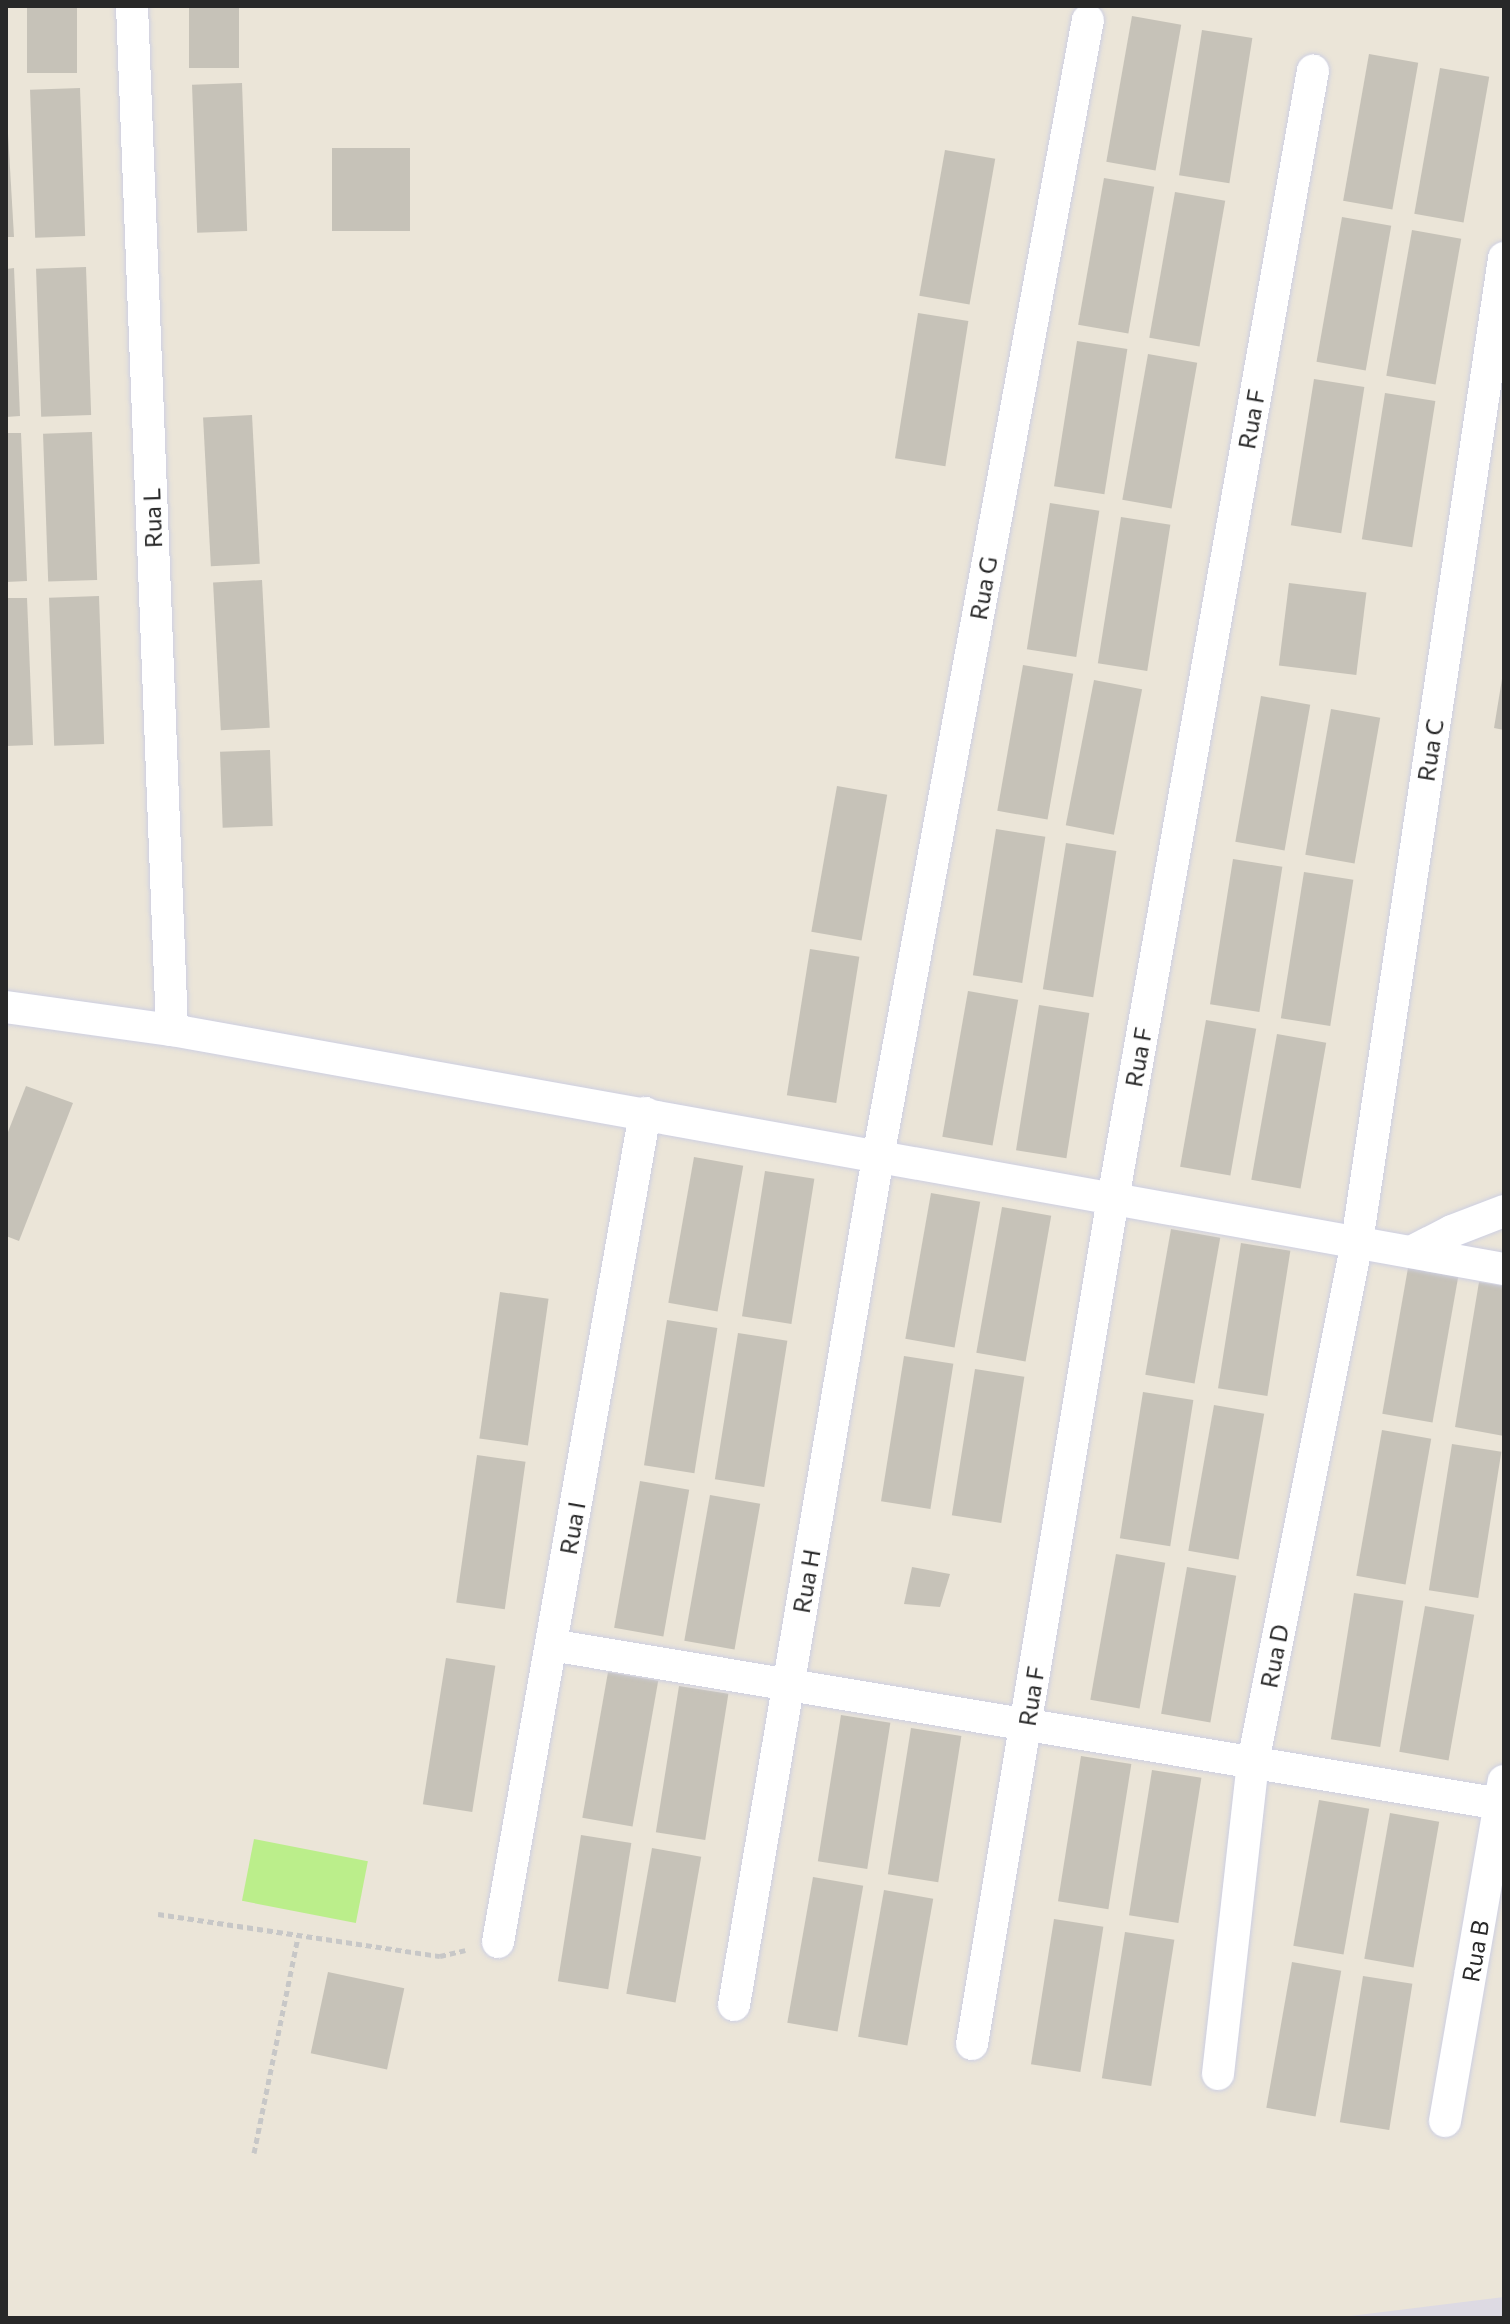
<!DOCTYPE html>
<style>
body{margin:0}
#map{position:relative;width:1510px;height:2324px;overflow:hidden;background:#ebe5d8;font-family:Commissioner,sans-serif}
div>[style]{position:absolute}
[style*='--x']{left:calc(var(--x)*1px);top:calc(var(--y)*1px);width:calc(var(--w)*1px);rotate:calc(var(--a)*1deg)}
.industrial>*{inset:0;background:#dddae3}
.pitch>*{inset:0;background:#bbee8b;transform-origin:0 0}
.building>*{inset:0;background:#c6c2b8;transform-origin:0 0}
.path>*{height:5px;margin-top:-2.5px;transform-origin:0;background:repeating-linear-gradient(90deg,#c7c7c7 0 6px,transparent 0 10px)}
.roads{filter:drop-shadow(0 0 2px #cdcfe2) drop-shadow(0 0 2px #cdcfe2)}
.minor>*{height:32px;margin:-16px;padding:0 16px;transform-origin:16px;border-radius:16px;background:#fff}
span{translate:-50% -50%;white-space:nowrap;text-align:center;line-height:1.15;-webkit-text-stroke:8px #fff;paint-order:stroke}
.street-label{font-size:24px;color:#282828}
.frame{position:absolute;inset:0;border:8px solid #282828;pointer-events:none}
</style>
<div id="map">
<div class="industrial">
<div style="clip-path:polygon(1504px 2297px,1504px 2318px,1334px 2318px)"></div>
</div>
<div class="pitch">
<div style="left:254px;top:1839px;width:116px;height:63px;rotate:11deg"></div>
</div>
<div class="building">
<div style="left:27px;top:6px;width:50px;height:67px"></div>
<div style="left:189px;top:6px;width:50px;height:62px"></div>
<div style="left:1132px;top:16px;width:50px;height:148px;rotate:10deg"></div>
<div style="left:1202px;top:30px;width:51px;height:147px;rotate:9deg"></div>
<div style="left:1369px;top:54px;width:50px;height:149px;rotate:10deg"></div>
<div style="left:1440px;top:68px;width:50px;height:148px;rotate:10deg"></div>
<div style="left:242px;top:83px;width:148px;height:50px;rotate:88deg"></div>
<div style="left:80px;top:88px;width:148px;height:50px;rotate:88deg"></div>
<div style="clip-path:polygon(6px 99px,14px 237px,6px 237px)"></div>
<div style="left:332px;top:148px;width:78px;height:83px"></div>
<div style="left:945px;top:150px;width:51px;height:148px;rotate:10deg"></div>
<div style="left:1104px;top:178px;width:51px;height:149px;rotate:10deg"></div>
<div style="left:1175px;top:192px;width:51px;height:148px;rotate:10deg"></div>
<div style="left:1342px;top:217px;width:50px;height:147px;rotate:10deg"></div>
<div style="left:1412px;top:230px;width:50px;height:148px;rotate:10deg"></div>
<div style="left:86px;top:267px;width:148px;height:50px;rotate:88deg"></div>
<div style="clip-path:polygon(14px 268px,20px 416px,6px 417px,6px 269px)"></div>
<div style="left:918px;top:313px;width:51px;height:147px;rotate:9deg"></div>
<div style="left:1077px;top:341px;width:51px;height:147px;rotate:9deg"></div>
<div style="left:1148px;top:354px;width:50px;height:148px;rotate:10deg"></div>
<div style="left:1314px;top:379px;width:51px;height:148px;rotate:9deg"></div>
<div style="left:1385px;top:393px;width:51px;height:148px;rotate:9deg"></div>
<div style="left:252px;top:415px;width:149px;height:49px;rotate:87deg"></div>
<div style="left:92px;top:432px;width:148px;height:49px;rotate:88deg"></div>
<div style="clip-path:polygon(6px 433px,21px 433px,27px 581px,6px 582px)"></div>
<div style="left:1050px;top:503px;width:50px;height:148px;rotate:9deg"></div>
<div style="left:1121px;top:517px;width:50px;height:148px;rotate:9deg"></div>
<div style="left:262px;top:580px;width:148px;height:49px;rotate:87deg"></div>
<div style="left:1289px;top:583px;width:78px;height:83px;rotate:7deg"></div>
<div style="left:99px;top:596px;width:148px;height:50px;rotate:88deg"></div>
<div style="clip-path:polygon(6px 598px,27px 598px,33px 745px,6px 746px)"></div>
<div style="left:1023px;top:665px;width:51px;height:148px;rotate:10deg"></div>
<div style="clip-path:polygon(1502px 679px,1504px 679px,1504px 730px,1494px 728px)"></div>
<div style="left:1094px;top:680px;width:49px;height:148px;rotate:11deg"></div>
<div style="left:1261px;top:696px;width:50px;height:148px;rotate:10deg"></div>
<div style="left:1331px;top:709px;width:50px;height:148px;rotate:10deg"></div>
<div style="left:270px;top:750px;width:76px;height:50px;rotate:88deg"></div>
<div style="left:837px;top:786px;width:51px;height:148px;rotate:10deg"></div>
<div style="left:996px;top:829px;width:50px;height:148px;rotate:9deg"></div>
<div style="left:1066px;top:843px;width:51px;height:148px;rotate:9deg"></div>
<div style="left:1233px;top:859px;width:50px;height:147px;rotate:9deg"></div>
<div style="left:1304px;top:872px;width:50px;height:148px;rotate:9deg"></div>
<div style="left:810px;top:949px;width:50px;height:148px;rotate:9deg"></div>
<div style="left:968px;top:991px;width:51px;height:148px;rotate:10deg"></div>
<div style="left:1039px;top:1005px;width:51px;height:147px;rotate:9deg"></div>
<div style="left:1206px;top:1020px;width:51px;height:149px;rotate:10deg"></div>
<div style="left:1277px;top:1034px;width:50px;height:148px;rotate:10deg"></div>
<div style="clip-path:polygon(26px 1086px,73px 1103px,19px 1241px,6px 1236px,6px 1137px)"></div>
<div style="left:694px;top:1157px;width:50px;height:148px;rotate:10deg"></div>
<div style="left:765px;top:1171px;width:50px;height:147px;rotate:9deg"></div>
<div style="left:931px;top:1193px;width:50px;height:148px;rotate:10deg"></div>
<div style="left:1002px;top:1207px;width:50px;height:148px;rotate:10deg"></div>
<div style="left:1171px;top:1229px;width:50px;height:148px;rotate:10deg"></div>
<div style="left:1241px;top:1243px;width:50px;height:147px;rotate:9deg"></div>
<div style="left:1408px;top:1268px;width:51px;height:148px;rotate:10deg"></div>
<div style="clip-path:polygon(1479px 1282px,1504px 1286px,1504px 1436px,1455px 1427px)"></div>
<div style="left:500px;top:1292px;width:49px;height:148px;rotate:8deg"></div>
<div style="left:667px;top:1320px;width:51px;height:147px;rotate:9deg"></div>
<div style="left:738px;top:1333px;width:50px;height:148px;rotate:9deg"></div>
<div style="left:904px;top:1356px;width:50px;height:147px;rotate:9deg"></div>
<div style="left:975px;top:1369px;width:50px;height:148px;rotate:9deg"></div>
<div style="left:1143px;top:1392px;width:51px;height:148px;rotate:9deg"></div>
<div style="left:1214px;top:1405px;width:51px;height:148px;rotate:10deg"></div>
<div style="left:1382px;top:1430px;width:50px;height:148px;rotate:10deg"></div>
<div style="left:1452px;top:1444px;width:50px;height:148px;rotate:9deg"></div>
<div style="left:477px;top:1455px;width:49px;height:149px;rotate:8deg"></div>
<div style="left:640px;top:1481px;width:50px;height:149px;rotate:10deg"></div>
<div style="left:710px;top:1495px;width:51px;height:148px;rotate:10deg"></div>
<div style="left:1116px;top:1554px;width:50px;height:148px;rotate:10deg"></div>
<div style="clip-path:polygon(912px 1567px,950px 1574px,940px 1607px,904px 1604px)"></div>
<div style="left:1187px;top:1567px;width:50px;height:149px;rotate:10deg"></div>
<div style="left:1354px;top:1593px;width:50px;height:148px;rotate:9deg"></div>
<div style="left:1425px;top:1606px;width:50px;height:148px;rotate:10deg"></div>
<div style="left:446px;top:1658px;width:50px;height:148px;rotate:9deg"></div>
<div style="left:608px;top:1672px;width:51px;height:148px;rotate:10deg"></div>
<div style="left:679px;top:1686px;width:50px;height:148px;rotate:9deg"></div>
<div style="left:841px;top:1715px;width:50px;height:148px;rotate:9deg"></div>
<div style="left:911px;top:1728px;width:51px;height:148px;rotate:9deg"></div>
<div style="left:1081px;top:1756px;width:51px;height:147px;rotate:9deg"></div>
<div style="left:1152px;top:1770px;width:50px;height:147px;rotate:9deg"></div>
<div style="left:1319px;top:1800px;width:51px;height:148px;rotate:10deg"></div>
<div style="left:1390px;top:1813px;width:50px;height:148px;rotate:10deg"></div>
<div style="left:581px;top:1835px;width:51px;height:148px;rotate:9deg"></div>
<div style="left:652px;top:1848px;width:50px;height:148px;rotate:10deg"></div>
<div style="left:813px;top:1877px;width:51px;height:148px;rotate:10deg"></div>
<div style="left:884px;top:1890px;width:50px;height:149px;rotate:10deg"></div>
<div style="left:1054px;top:1919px;width:50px;height:147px;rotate:9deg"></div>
<div style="left:1125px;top:1932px;width:50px;height:148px;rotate:9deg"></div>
<div style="left:1292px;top:1962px;width:50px;height:148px;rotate:10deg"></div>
<div style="left:328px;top:1972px;width:78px;height:83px;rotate:12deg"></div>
<div style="left:1363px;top:1976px;width:50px;height:148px;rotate:9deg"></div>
</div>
<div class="path">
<div style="--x:158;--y:1914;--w:285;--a:8.5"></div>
<div style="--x:440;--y:1956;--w:26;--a:-13"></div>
<div style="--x:254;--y:2153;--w:220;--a:-78.5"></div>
</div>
<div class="roads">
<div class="minor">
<div style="--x:132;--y:6;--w:1025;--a:87.76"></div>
<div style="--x:6;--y:1007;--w:168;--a:7.9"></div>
<div style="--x:172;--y:1030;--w:1353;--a:10.17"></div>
<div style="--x:1411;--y:1252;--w:46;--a:-27.1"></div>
<div style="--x:1452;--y:1231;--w:56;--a:-21"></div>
<div style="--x:551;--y:1645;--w:962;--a:9.51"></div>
<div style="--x:498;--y:1942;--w:842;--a:-79.94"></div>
<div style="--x:734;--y:2005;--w:860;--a:-80.36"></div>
<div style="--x:878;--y:1157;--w:1156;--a:-79.54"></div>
<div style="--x:972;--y:2044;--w:857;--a:-80.53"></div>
<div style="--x:1113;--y:1199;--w:1146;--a:-79.95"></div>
<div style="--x:1218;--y:2074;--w:314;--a:-83.6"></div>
<div style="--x:1253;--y:1762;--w:530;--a:-78.69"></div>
<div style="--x:1357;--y:1242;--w:995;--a:-81.5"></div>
<div style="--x:1445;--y:2121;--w:345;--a:-80.2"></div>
</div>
</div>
<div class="street-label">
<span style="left:1251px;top:419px;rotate:-80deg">Rua F</span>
<span style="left:152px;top:518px;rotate:-92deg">Rua L</span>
<span style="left:983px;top:588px;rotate:-80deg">Rua G</span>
<span style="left:1430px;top:750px;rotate:-81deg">Rua C</span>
<span style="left:1138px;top:1057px;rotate:-80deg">Rua F</span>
<span style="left:572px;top:1528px;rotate:-80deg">Rua I</span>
<span style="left:806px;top:1581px;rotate:-80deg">Rua H</span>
<span style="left:1274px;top:1656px;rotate:-79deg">Rua D</span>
<span style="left:1031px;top:1696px;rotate:-81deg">Rua F</span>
<span style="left:1475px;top:1951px;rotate:-80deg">Rua B</span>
</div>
<div class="frame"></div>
</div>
